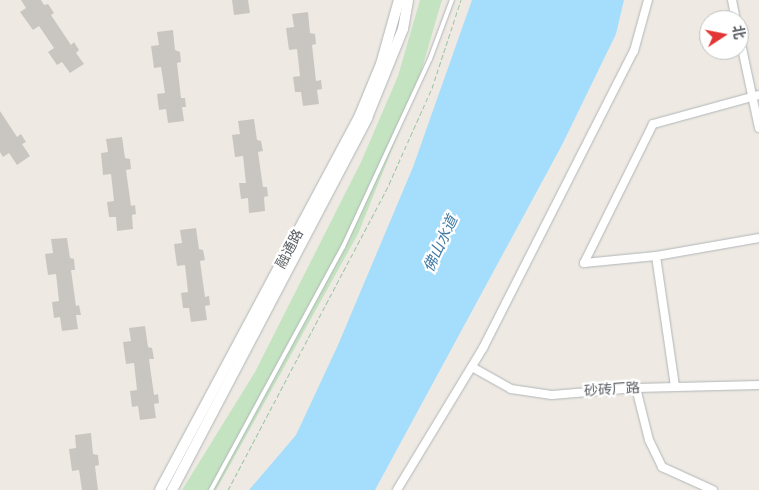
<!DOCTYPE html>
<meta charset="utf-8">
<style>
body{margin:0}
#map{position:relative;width:759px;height:490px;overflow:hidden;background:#eeeae3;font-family:"Nunito Sans","Noto Sans SC",sans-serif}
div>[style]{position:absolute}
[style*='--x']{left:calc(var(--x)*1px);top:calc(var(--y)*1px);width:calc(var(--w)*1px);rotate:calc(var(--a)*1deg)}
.green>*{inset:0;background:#c4e4c1}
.water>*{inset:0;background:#a5defc}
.building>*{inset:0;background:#c9c5c1}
.path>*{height:1px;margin-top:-0.5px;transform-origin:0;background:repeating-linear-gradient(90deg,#9ac5a3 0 5px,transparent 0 7.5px)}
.roads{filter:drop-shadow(0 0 1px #b1b5b8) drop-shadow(0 0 1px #b1b5b8)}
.service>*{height:4px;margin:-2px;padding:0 2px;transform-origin:2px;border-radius:2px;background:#fff}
.minor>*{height:8px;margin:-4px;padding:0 4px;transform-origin:4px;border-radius:4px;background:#fff}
.secondary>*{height:10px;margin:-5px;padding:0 5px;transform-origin:5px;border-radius:5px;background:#fff}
span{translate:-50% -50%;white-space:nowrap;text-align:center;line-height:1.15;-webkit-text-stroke:4.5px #fff;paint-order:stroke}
.street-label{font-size:14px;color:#5c6064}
.water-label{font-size:15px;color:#417aa5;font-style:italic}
.north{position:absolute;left:699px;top:10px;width:50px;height:50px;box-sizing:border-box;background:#fff;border:1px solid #bebfc1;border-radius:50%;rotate:79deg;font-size:14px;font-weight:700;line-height:20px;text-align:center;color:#5c6064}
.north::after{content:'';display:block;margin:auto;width:18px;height:22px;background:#e33536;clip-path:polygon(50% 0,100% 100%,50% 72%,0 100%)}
</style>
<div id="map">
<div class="green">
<div style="clip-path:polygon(420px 0,442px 0,415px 92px,358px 234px,216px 490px,182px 490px,255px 372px,361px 162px,398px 76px)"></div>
</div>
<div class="water">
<div style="clip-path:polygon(472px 0,624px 0,616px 34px,562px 145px,375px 490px,249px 490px,296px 435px,338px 345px,413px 167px)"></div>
</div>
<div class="building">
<div style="clip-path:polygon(21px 0,41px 0,44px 5px,48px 4px,54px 13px,51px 15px,71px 45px,74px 42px,79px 50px,76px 53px,84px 64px,70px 73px,62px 62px,57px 65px,48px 52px,54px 48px,39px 26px,33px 30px,20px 12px,26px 8px)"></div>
<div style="clip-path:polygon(232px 0,248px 0,250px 13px,234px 15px)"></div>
<div style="clip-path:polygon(308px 12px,310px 33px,315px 34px,316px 44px,312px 45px,316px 81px,321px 80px,322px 89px,317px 90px,319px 104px,303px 106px,301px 92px,295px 92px,293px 77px,300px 76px,297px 49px,289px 50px,286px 28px,294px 27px,292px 14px)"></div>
<div style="clip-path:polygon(173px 30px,175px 50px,180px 52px,181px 62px,177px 63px,181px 98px,185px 98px,186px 107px,182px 107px,184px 121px,168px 123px,166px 109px,159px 110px,157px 94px,165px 93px,161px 67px,154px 68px,151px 46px,159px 45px,157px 32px)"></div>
<div style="clip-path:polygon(0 111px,17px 137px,21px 134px,26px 142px,22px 144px,30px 156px,17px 165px,9px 153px,3px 157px,0 152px)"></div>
<div style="clip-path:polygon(254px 119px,257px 140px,261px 141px,263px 151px,258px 152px,263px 187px,267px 187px,268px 196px,264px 197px,265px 211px,249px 213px,248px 198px,241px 199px,239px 183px,246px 183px,243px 156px,235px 157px,232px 135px,240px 134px,238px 121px)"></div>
<div style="clip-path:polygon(122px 137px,125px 158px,130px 159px,131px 169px,126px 170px,131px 206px,135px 205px,136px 214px,132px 215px,133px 229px,117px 231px,116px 217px,109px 217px,107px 202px,114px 201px,111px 174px,103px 175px,101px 153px,108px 152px,106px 139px)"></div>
<div style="clip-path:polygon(196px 228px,199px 249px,203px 250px,205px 260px,200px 261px,205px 297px,209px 296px,210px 305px,205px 306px,207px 320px,191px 322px,189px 308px,183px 308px,181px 293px,188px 292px,185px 265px,177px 266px,174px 244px,182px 243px,180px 230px)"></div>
<div style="clip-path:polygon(67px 238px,70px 258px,74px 259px,75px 270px,71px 270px,76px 306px,79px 305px,81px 315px,76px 315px,78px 329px,62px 331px,60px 317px,54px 318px,52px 302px,59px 301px,56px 274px,48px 275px,45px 254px,53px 253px,51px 239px)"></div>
<div style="clip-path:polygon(145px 326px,148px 347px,152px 348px,154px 359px,149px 359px,154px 395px,158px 394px,159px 403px,154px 404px,156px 418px,140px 420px,138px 406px,132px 407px,130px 391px,137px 390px,134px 363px,126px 364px,123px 342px,131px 341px,129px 328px)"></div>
<div style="clip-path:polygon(91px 433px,93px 454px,98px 455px,99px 465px,95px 466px,98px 490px,82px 490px,79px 470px,72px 471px,69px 449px,76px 448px,75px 435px)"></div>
</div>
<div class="path">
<div style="--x:228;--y:490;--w:346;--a:-62.2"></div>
<div style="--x:389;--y:184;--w:105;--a:-65.9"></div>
<div style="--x:432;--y:88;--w:93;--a:-71.8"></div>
</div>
<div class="roads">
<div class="service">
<div style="--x:211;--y:490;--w:277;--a:-61.5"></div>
<div style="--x:343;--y:247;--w:207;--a:-65.2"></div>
<div style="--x:430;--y:59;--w:63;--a:-69.6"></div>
</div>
<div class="minor">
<div style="--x:732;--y:0;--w:20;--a:79"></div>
<div style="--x:739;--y:34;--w:96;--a:78"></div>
<div style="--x:656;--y:256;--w:132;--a:81.7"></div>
<div style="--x:584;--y:263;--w:155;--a:-63.6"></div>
<div style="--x:653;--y:124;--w:110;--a:-15.3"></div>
<div style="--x:584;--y:263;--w:72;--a:-5.6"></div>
<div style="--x:656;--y:256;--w:105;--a:-9.9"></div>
<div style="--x:472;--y:367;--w:45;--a:29.4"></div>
<div style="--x:511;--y:389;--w:41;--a:8.3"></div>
<div style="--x:552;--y:395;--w:84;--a:-4.8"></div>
<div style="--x:636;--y:388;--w:123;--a:-1.4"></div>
<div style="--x:636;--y:388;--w:54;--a:76"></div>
<div style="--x:649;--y:440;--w:30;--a:64"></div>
<div style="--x:662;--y:467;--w:56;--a:24.3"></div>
<div style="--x:397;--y:490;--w:166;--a:-58.8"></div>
<div style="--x:483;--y:348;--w:333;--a:-63.1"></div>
<div style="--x:634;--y:51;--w:53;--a:-74.6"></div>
</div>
<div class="secondary">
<div style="--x:160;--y:490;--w:425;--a:-61.9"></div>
<div style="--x:360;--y:115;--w:55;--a:-67.6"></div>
<div style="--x:381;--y:64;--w:66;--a:-74.3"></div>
<div style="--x:172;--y:490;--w:420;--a:-62.3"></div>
<div style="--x:367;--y:118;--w:96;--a:-68"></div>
<div style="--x:403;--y:29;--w:29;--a:-80"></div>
</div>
</div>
<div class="street-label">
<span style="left:290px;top:249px;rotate:-62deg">融通路</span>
<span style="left:612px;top:390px;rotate:-4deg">砂砖厂路</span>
</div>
<div class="water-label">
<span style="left:441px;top:244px;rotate:-65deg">佛山水道</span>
</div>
<div class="north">北</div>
</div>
